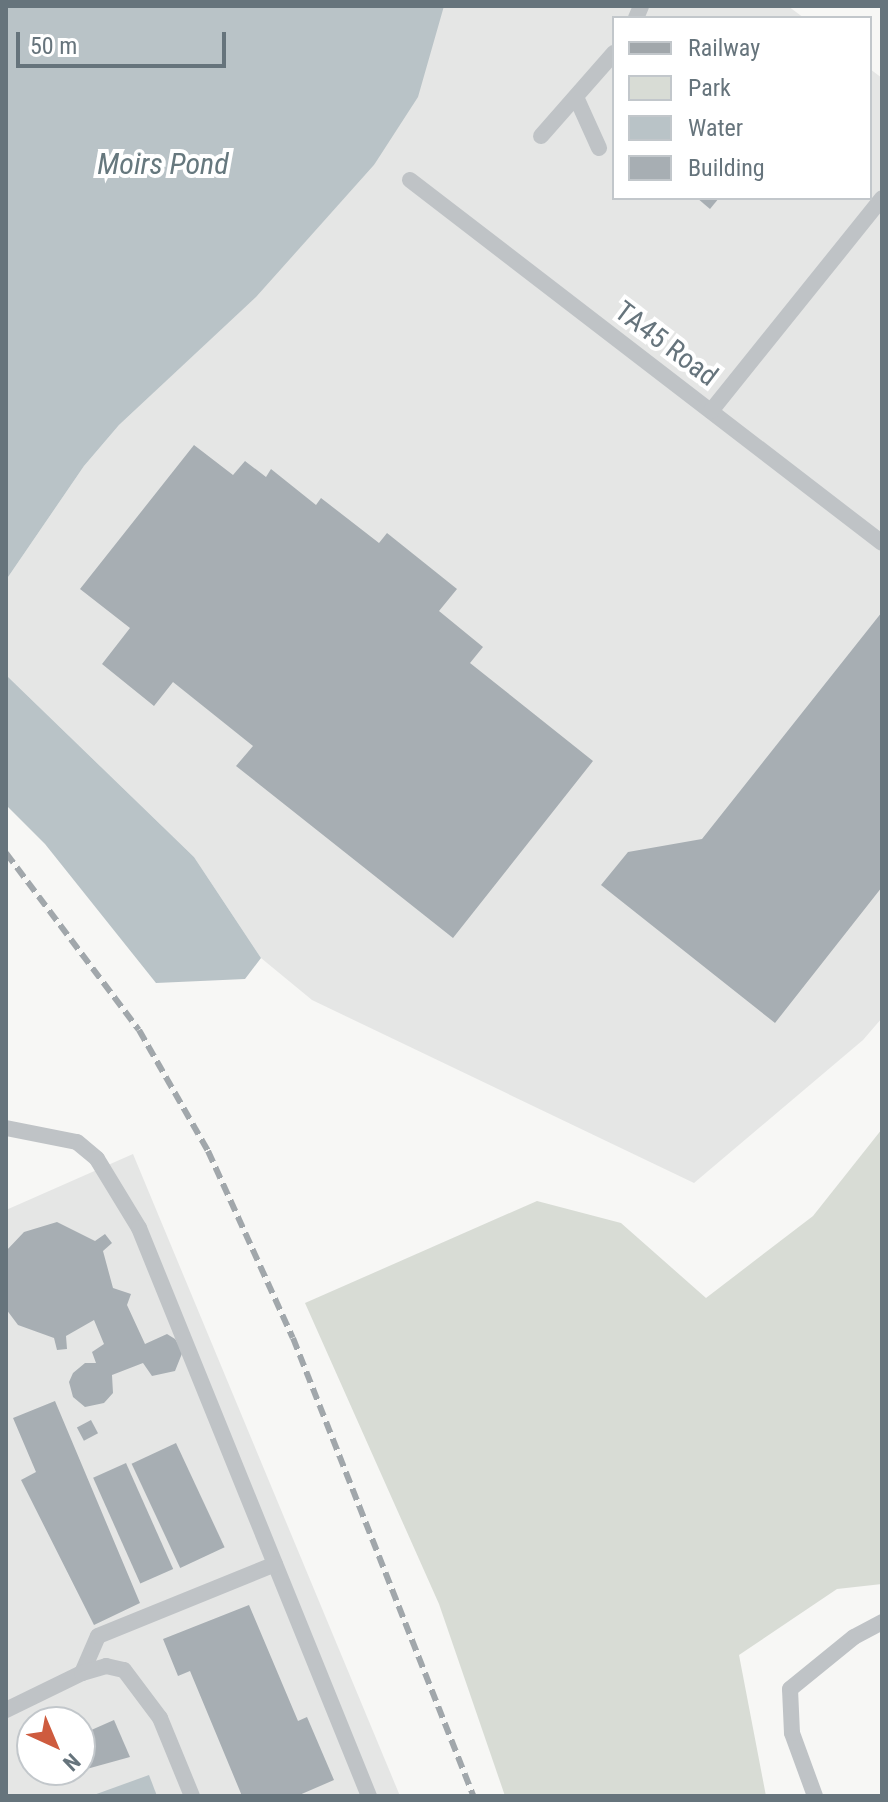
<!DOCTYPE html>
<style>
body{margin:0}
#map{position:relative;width:888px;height:1802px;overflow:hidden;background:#f7f7f5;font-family:"Roboto Condensed",sans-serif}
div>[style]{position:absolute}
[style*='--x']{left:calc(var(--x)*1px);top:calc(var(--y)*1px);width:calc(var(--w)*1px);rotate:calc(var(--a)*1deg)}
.built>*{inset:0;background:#e5e6e5}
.green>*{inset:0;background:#d8dcd5}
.water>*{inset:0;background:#b9c3c7}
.building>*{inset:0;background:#a7aeb3;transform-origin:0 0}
.service>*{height:16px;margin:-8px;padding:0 8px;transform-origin:8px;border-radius:8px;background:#bfc3c6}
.rail>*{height:6px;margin-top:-3px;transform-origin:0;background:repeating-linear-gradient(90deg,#a1a7ab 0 12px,transparent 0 18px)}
span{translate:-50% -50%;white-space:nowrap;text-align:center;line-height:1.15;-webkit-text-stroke:8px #fff;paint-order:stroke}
.street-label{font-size:28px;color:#66747c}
.water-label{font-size:30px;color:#66787e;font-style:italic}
.frame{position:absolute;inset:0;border:8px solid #66747c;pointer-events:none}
.legend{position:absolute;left:612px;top:16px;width:260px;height:184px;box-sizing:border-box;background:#fff;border:2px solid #c2c7cb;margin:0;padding:10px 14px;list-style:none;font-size:24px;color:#66747c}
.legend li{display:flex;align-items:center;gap:16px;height:40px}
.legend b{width:40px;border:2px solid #c2c7cb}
.north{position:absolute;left:16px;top:1706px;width:80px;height:80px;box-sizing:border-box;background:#fff;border:2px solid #c2c7cb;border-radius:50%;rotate:136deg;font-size:22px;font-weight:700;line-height:32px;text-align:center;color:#66747c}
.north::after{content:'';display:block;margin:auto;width:28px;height:36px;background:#ce5b3e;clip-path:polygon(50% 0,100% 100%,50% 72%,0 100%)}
.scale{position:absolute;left:16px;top:32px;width:210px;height:36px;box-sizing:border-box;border:4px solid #66747c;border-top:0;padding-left:10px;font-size:24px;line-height:28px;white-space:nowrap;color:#66747c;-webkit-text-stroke:6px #fff;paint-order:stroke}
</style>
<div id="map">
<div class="built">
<div style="clip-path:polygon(444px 6px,788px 6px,804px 18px,614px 18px,614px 198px,870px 198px,870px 69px,882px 78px,882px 1018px,863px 1040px,694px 1183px,312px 1000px,261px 958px,194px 857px,6px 675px,6px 580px,84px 466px,119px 425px,255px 297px,374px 165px)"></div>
<div style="clip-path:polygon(evenodd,133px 1154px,400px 1796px,6px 1796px,6px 1210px,133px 1154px,32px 1722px,80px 1722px,80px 1770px,32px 1770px,32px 1722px)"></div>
</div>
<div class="green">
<div style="clip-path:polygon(882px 1129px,882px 1584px,837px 1589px,739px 1655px,766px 1796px,505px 1796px,439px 1604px,305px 1303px,537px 1201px,621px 1223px,706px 1298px,813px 1216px)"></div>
</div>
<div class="water">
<div style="clip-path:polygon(6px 6px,444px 6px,418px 97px,374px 165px,256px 297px,119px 425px,84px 466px,6px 580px)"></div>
<div style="clip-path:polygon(6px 675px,194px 857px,261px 958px,245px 979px,156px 983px,45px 844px,6px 805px)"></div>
<div style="clip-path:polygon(149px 1775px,157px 1796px,91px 1796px)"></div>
</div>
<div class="building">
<div style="clip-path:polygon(697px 198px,719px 198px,710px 209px)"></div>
<div style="clip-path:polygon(194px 445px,233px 475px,245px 461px,266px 477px,271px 469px,316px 505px,321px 498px,379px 543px,387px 533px,457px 589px,439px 611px,483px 647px,470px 663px,593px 761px,453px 938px,236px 766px,253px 746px,173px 682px,154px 706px,102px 664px,130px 628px,80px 589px)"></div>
<div style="clip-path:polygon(882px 612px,882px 887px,775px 1023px,601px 885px,628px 852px,702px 839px)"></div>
<div style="clip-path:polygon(57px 1222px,95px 1241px,105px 1234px,112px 1243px,103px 1251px,113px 1288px,131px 1294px,127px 1305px,145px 1344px,167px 1334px,175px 1339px,183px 1351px,175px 1371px,152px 1376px,143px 1363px,112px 1375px,113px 1393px,104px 1403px,85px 1407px,73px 1397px,69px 1382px,73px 1373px,85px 1363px,96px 1363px,92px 1352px,104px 1344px,94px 1320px,66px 1336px,67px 1349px,57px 1350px,54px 1338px,18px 1325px,6px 1309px,6px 1251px,24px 1232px)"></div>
<div style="clip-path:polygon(55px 1401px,140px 1603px,94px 1625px,21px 1480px,36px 1472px,13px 1418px)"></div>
<div style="left:91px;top:1420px;width:15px;height:16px;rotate:62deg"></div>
<div style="left:176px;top:1443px;width:115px;height:49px;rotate:65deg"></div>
<div style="left:126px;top:1463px;width:116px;height:36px;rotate:66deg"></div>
<div style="clip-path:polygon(249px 1605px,298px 1721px,307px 1717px,334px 1780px,297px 1796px,242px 1796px,190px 1671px,178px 1676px,163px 1639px)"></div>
<div style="clip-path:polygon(114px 1720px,130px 1757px,83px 1770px,80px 1735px)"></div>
</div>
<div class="service">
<div style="--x:636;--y:18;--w:13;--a:-67"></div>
<div style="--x:576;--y:97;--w:56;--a:65.7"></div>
<div style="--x:541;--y:136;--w:111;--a:-48.7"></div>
<div style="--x:410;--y:180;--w:595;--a:37.56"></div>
<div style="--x:711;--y:411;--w:273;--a:-51.2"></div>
<div style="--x:6;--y:1128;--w:72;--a:11.2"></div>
<div style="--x:77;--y:1142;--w:26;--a:40"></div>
<div style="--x:97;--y:1159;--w:81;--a:58.7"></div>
<div style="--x:139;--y:1228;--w:613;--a:67.96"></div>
<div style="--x:82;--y:1673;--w:40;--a:-66.6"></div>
<div style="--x:98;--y:1636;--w:191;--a:-22.1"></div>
<div style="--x:6;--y:1710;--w:85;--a:-26"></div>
<div style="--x:82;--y:1673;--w:25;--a:-16"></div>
<div style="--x:106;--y:1666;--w:18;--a:13"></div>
<div style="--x:124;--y:1670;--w:60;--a:53.1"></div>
<div style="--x:160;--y:1718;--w:84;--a:67.7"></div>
<div style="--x:815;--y:1796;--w:67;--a:-110.1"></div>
<div style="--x:792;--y:1733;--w:44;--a:-92.6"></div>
<div style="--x:790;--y:1689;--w:82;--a:-39.1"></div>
<div style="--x:854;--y:1637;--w:32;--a:-28"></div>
</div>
<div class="rail">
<div style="--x:6;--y:853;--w:221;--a:53.1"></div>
<div style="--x:139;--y:1030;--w:139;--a:60.3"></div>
<div style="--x:208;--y:1151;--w:205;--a:65.6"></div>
<div style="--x:293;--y:1338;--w:492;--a:68.5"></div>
</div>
<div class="street-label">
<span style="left:666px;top:344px;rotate:37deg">TA45 Road</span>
</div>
<div class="water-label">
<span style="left:163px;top:164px">Moirs Pond</span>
</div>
<div class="frame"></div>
<ul class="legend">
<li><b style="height:10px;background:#a1a7ab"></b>Railway</li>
<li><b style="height:22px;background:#d8dcd5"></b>Park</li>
<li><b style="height:22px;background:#b9c3c7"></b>Water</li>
<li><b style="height:22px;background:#a7aeb3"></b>Building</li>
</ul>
<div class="north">N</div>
<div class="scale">50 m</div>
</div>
